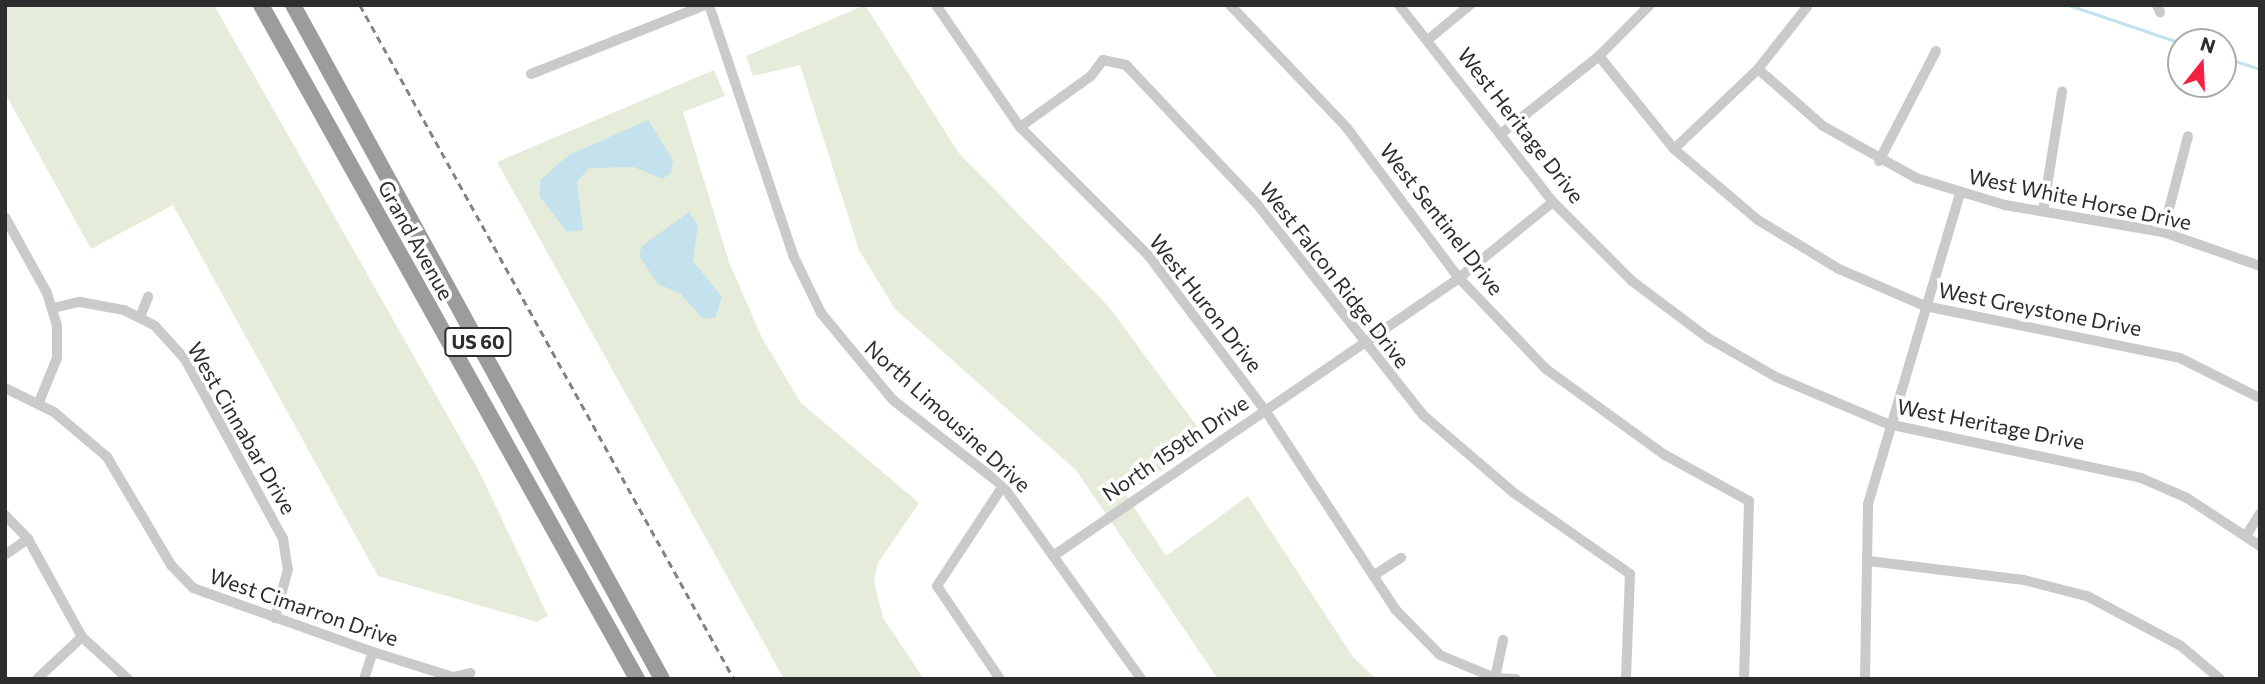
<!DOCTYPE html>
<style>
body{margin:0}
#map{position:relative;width:2265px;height:684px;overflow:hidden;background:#fff;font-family:Commissioner,sans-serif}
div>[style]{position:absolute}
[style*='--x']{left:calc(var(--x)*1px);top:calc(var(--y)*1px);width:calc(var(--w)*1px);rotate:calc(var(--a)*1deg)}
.green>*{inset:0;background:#e5ecd9}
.water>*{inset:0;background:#c3e2ee}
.stream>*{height:2.5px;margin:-1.25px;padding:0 1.25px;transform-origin:1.25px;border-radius:1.25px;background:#c3e2ee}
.minor>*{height:10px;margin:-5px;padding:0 5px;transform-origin:5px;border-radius:5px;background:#cacaca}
.trunk>*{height:16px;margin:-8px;padding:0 8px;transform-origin:8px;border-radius:8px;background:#9c9c9c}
.rail>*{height:2.5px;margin-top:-1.25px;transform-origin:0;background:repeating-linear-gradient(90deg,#828282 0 7px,transparent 0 12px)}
span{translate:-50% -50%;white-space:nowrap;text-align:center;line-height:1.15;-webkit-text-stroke:7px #fff;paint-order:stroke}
.shield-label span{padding:2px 5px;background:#fff;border:2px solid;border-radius:5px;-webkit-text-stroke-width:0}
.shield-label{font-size:19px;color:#2d2d2d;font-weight:700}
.street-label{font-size:21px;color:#2d2d2d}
.frame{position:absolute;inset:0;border:7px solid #2d2d2d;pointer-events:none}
.north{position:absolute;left:2167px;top:28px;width:70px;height:70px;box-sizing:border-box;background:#fff;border:2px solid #ababab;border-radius:50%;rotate:18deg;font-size:19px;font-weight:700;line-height:28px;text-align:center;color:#2d2d2d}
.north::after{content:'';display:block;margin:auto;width:24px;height:32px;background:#f42044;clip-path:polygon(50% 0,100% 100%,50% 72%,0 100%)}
</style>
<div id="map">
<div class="green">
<div style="clip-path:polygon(5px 5px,214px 5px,478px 469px,548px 616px,537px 622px,378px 576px,173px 205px,91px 249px,5px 93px)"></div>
<div style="clip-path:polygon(865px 5px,958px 152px,1109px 307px,1207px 440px,1126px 495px,1166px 556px,1248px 496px,1353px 657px,1376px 679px,1218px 679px,1076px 470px,895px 309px,859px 250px,800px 65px,753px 76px,746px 56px)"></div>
<div style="clip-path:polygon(714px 70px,725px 96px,683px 112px,729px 262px,762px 338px,801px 403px,919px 503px,878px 563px,874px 581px,883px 618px,924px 679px,784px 679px,497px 162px)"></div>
</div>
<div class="water">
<div style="clip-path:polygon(648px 120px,673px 160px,671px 173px,662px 179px,634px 167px,589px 168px,577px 182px,583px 230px,567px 232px,540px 197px,540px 180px,569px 155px)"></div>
<div style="clip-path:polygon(689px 212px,698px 226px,693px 261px,722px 297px,715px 318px,702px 318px,681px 294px,658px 284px,639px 256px,642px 246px)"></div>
</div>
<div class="stream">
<div style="--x:2069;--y:5;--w:118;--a:18.7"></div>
<div style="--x:2223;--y:57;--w:39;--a:18"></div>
</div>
<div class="minor">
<div style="--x:709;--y:5;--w:264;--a:71.4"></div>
<div style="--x:793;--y:255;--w:64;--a:64.2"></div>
<div style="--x:821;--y:313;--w:113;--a:50.4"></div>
<div style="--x:893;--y:400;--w:140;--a:38"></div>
<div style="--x:1003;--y:486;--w:237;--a:54.4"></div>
<div style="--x:936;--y:5;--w:148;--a:55.5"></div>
<div style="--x:1020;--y:127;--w:181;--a:45"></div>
<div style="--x:1148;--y:255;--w:194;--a:53"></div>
<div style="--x:1265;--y:410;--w:238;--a:56.8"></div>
<div style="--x:1395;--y:609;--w:64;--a:45.6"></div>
<div style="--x:1440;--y:655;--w:60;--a:22.7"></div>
<div style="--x:1495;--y:678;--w:21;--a:3"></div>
<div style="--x:1230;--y:5;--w:170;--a:46.4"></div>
<div style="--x:1347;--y:128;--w:187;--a:53.3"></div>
<div style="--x:1459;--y:278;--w:126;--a:46.3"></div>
<div style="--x:1546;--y:369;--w:147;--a:35.9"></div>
<div style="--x:1665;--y:455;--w:96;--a:28.7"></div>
<div style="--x:1749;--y:501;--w:178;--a:91.6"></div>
<div style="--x:1399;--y:5;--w:250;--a:52"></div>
<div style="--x:1553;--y:202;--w:112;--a:45"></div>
<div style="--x:1632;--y:281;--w:95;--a:36.9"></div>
<div style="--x:1708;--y:338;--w:78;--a:29.8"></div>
<div style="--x:1776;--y:377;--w:121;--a:22.8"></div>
<div style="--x:1888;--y:424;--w:259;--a:12"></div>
<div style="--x:2141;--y:478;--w:50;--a:23.5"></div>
<div style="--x:2187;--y:498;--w:87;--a:33.3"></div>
<div style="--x:2157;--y:5;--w:8;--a:67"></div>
<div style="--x:1430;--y:38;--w:52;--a:-39.5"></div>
<div style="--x:1599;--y:56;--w:119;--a:51.1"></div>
<div style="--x:1674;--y:149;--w:110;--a:40.2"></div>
<div style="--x:1758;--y:220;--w:95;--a:31.2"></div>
<div style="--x:1839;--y:269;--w:94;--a:23.3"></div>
<div style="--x:1925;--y:306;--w:260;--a:11.5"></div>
<div style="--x:2180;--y:358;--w:89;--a:26.6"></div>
<div style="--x:1758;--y:69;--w:86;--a:41.2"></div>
<div style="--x:1823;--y:126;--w:107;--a:29.2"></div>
<div style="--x:1916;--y:178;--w:93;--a:16.9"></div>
<div style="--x:2005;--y:205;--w:160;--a:9.7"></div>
<div style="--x:2163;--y:232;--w:103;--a:19.3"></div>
<div style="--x:531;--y:74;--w:187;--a:-21.6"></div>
<div style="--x:1020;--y:127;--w:87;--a:-35.7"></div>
<div style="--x:1091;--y:76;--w:20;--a:-53"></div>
<div style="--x:1103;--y:60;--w:24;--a:12"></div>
<div style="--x:1126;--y:65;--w:191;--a:46.7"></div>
<div style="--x:1257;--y:204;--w:268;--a:51.8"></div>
<div style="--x:1423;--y:415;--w:120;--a:40.6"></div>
<div style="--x:1514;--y:493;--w:141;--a:34.9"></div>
<div style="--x:1630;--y:574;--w:105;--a:92.2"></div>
<div style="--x:1502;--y:133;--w:124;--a:-38.4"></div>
<div style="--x:1599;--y:56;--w:72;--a:-45"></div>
<div style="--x:1674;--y:149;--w:116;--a:-43.6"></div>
<div style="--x:1758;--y:69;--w:79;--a:-51.7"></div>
<div style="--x:1879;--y:161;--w:124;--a:-62.6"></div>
<div style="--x:2043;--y:211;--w:121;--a:-80.9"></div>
<div style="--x:5;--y:217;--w:87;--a:61.1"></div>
<div style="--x:47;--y:293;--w:34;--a:73"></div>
<div style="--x:57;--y:326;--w:32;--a:90"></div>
<div style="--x:57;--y:358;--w:48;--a:112.2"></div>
<div style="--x:2163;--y:232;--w:99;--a:-75.4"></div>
<div style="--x:53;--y:308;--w:28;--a:-13"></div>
<div style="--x:80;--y:302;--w:45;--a:10.3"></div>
<div style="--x:124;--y:310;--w:35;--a:27"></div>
<div style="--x:155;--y:326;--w:45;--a:47.7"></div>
<div style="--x:185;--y:359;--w:205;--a:61.4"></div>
<div style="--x:283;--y:539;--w:30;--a:81"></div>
<div style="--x:288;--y:569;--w:51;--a:104.9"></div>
<div style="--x:140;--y:317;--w:22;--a:-68"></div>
<div style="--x:5;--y:388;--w:55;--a:26.1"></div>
<div style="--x:54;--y:412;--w:70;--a:40.3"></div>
<div style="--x:107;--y:457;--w:126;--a:59.3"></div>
<div style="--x:171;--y:565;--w:32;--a:46"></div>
<div style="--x:193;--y:588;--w:191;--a:19.6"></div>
<div style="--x:373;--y:652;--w:84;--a:17.4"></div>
<div style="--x:453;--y:677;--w:18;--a:-13"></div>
<div style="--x:5;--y:515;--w:33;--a:46"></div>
<div style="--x:28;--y:539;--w:112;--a:61.1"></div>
<div style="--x:82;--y:637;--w:62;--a:42.4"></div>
<div style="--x:2246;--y:536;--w:26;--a:-58"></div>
<div style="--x:1056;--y:554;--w:488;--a:-34.4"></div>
<div style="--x:1459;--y:278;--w:121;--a:-39"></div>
<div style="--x:5;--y:555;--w:28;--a:-35"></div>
<div style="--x:1869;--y:561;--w:156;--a:7"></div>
<div style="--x:2024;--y:580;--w:65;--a:14.3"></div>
<div style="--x:2087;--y:596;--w:106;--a:28"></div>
<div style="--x:2181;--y:646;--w:51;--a:40.2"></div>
<div style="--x:1376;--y:574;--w:30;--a:-33"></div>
<div style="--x:1495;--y:678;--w:39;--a:-78"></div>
<div style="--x:37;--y:679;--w:62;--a:-43"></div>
<div style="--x:364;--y:679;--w:28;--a:-72"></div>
<div style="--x:1000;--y:679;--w:112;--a:-124.1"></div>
<div style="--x:937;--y:586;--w:120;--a:-56.6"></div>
<div style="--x:1865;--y:679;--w:175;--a:-89"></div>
<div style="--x:1868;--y:504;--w:323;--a:-73.5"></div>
</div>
<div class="trunk">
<div style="--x:261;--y:5;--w:772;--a:60.84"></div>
<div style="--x:293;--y:5;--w:768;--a:61.3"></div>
</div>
<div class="rail">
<div style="--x:360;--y:5;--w:771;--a:60.97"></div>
</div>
<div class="shield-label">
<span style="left:478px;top:342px">US 60</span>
</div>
<div class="street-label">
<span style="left:1521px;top:125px;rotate:52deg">West Heritage Drive</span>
<span style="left:2080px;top:199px;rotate:12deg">West White Horse Drive</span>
<span style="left:1442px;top:219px;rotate:52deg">West Sentinel Drive</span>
<span style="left:416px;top:240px;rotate:61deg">Grand Avenue</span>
<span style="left:1335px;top:275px;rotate:52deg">West Falcon Ridge Drive</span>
<span style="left:1206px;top:303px;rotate:52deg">West Huron Drive</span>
<span style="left:2040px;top:309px;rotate:11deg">West Greystone Drive</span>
<span style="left:948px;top:416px;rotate:42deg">North Limousine Drive</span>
<span style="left:1991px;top:424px;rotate:11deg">West Heritage Drive</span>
<span style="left:242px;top:428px;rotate:60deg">West Cinnabar Drive</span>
<span style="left:1175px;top:448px;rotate:-34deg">North 159th Drive</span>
<span style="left:304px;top:607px;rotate:19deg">West Cimarron Drive</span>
</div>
<div class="frame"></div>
<div class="north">N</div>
</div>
